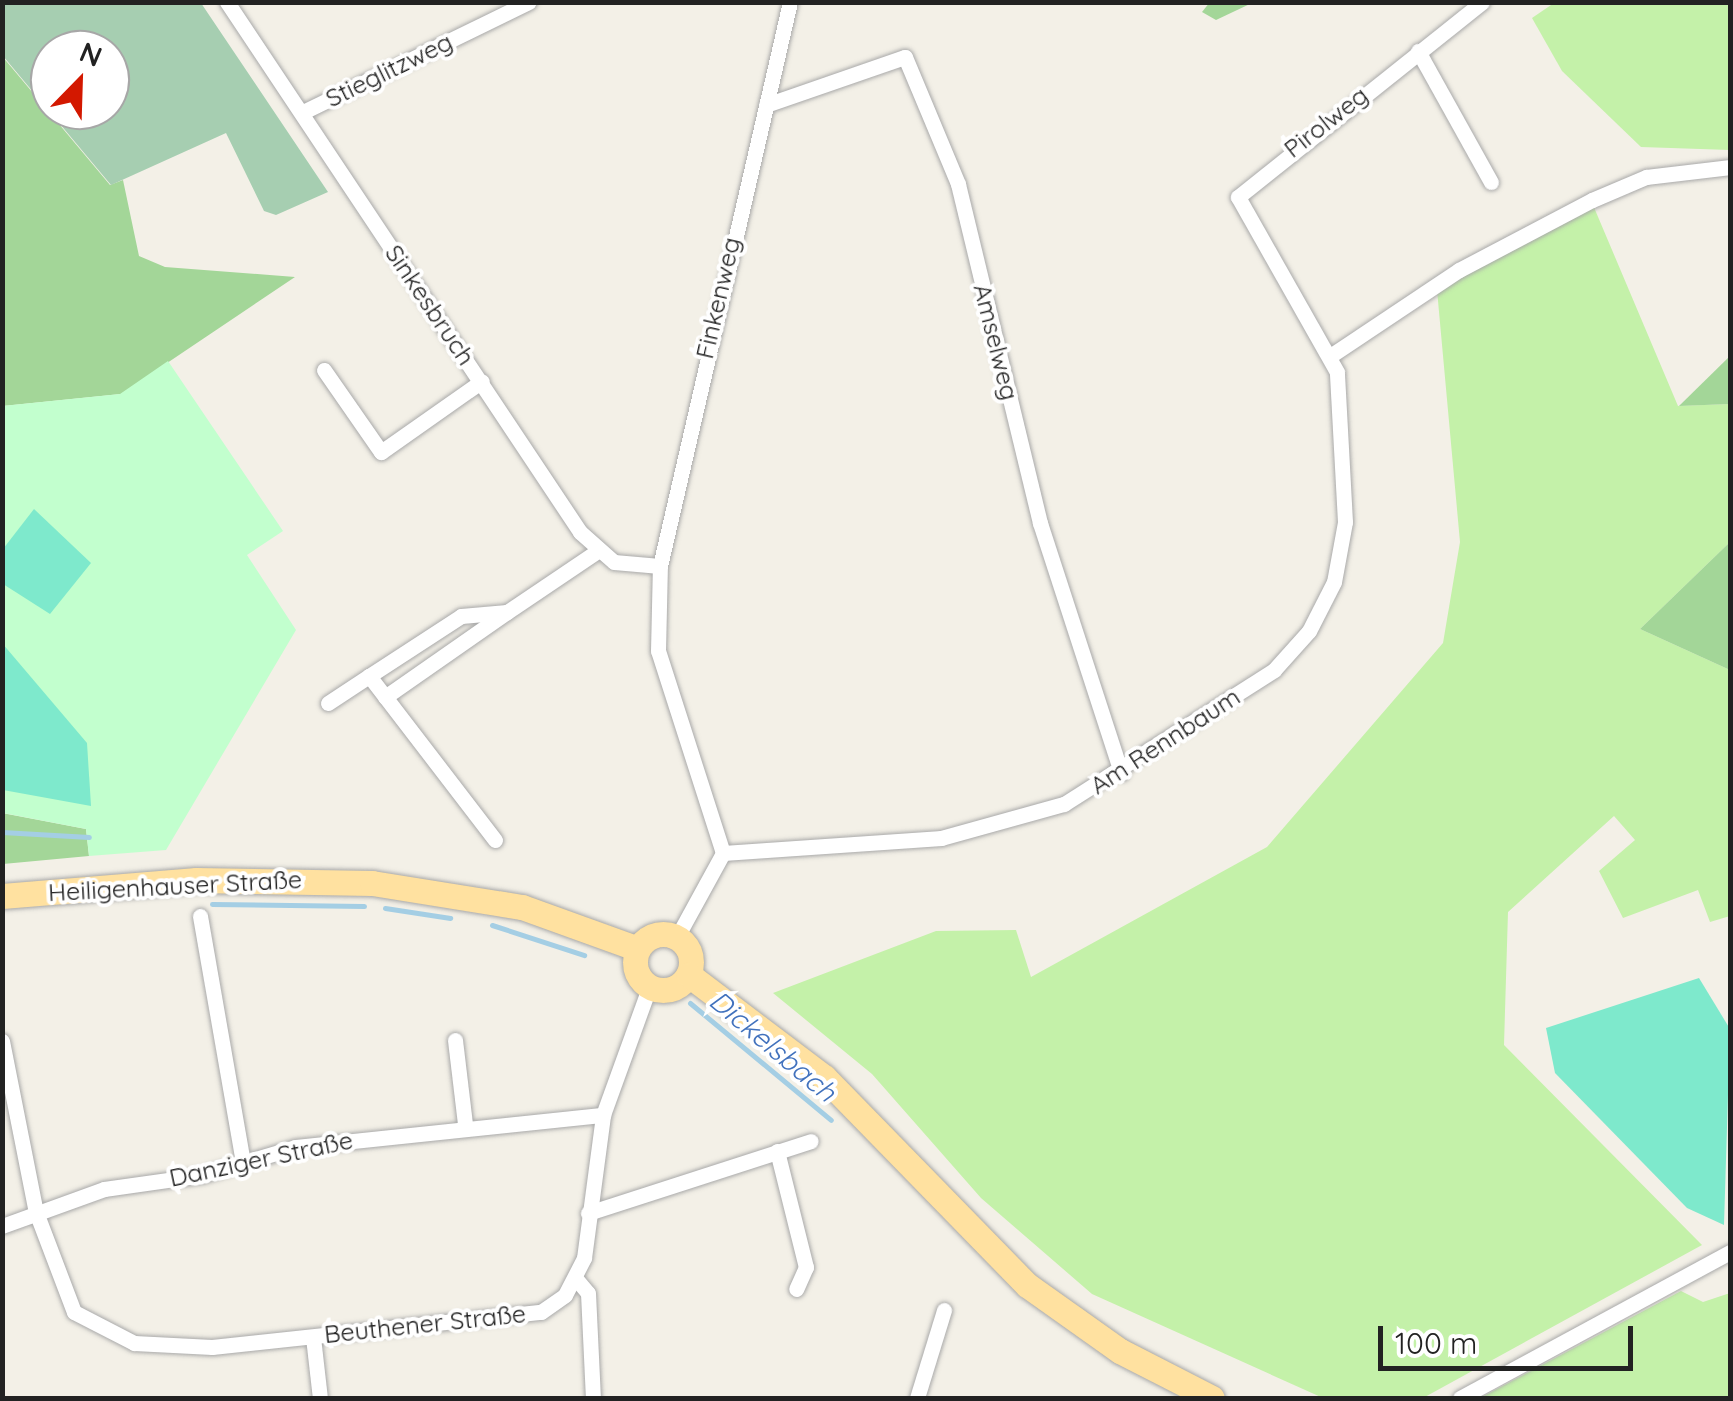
<!DOCTYPE html>
<meta charset="utf-8">
<style>
body{margin:0}
#map{position:relative;width:1733px;height:1401px;overflow:hidden;background:#f3f0e7;font-family:Quicksand,sans-serif}
div>[style]{position:absolute}
[style*='--x']{left:calc(var(--x)*1px);top:calc(var(--y)*1px);width:calc(var(--w)*1px);rotate:calc(var(--a)*1deg)}
.grass>*{inset:0;background:#c4f1a9}
.forest>*{inset:0;background:#a3d698}
.cemetery>*{inset:0;background:#a6ceb1}
.park>*{inset:0;background:#c2ffce}
.pitch>*{inset:0;background:#7ee9cc}
.stream>*{height:5px;margin:-2.5px;padding:0 2.5px;transform-origin:2.5px;border-radius:2.5px;background:#a4cee4}
.roads{filter:drop-shadow(0 0 2px #a9a9a9) drop-shadow(0 0 2px #a9a9a9)}
.minor>*{height:15px;margin:-7.5px;padding:0 7.5px;transform-origin:7.5px;border-radius:7.5px;background:#fff}
.primary>*{height:25px;margin:-12.5px;padding:0 12.5px;transform-origin:12.5px;border-radius:12.5px;background:#ffe1a0}
.primary>.ring{margin:-12.5px;padding:0;box-sizing:content-box;background:none;border:25px solid #ffe1a0;border-radius:50%}
span{translate:-50% -50%;white-space:nowrap;text-align:center;line-height:1.15;-webkit-text-stroke:8px #fff;paint-order:stroke}
.street-label{font-size:25px;color:#222}
.water-label{font-size:28px;color:#4272bd;font-style:italic}
.frame{position:absolute;inset:0;border:5px solid #222;pointer-events:none}
.north{position:absolute;left:30px;top:30px;width:100px;height:100px;box-sizing:border-box;background:#fff;border:2px solid #a7a7a7;border-radius:50%;rotate:23deg;font-size:28px;font-weight:700;line-height:40px;text-align:center;color:#222}
.north::after{content:'';display:block;margin:auto;width:35px;height:45px;background:#d31800;clip-path:polygon(50% 0,100% 100%,50% 72%,0 100%)}
.scale{position:absolute;left:1378px;top:1326px;width:255px;height:45px;box-sizing:border-box;border:5px solid #222;border-top:0;padding-left:12px;font-size:30px;line-height:35px;white-space:nowrap;color:#222;-webkit-text-stroke:8px #fff;paint-order:stroke}
</style>
<div id="map">
<div class="grass">
<div style="clip-path:polygon(1554px 3px,1730px 3px,1730px 150px,1641px 147px,1562px 71px,1532px 18px)"></div>
<div style="clip-path:polygon(1593px 205px,1678px 406px,1730px 404px,1730px 542px,1640px 629px,1730px 670px,1730px 916px,1710px 922px,1698px 890px,1623px 918px,1599px 871px,1635px 840px,1614px 816px,1508px 912px,1504px 1045px,1702px 1245px,1423px 1398px,1323px 1398px,1092px 1294px,981px 1198px,872px 1074px,773px 993px,936px 931px,1016px 930px,1031px 977px,1267px 847px,1443px 643px,1460px 542px,1437px 290px)"></div>
<div style="clip-path:polygon(1681px 1291px,1703px 1302px,1730px 1293px,1730px 1398px,1480px 1398px)"></div>
</div>
<div class="forest">
<div style="clip-path:polygon(1210px 2px,1252px 2px,1252px 3px,1216px 20px,1202px 12px)"></div>
<div style="clip-path:polygon(2px 56px,110px 185px,123px 180px,139px 256px,165px 267px,295px 277px,121px 394px,3px 406px)"></div>
<div style="clip-path:polygon(1730px 356px,1730px 404px,1679px 406px)"></div>
<div style="clip-path:polygon(1730px 542px,1730px 670px,1640px 629px)"></div>
<div style="clip-path:polygon(2px 813px,86px 829px,89px 856px,3px 864px)"></div>
</div>
<div class="cemetery">
<div style="clip-path:polygon(evenodd,2px 3px,201px 3px,328px 192px,276px 215px,264px 211px,226px 133px,111px 185px,3px 56px,2px 3px,50px 50px,110px 50px,110px 110px,50px 110px,50px 50px)"></div>
</div>
<div class="park">
<div style="clip-path:polygon(168px 361px,283px 531px,247px 555px,296px 630px,166px 850px,89px 856px,86px 829px,3px 813px,2px 406px,120px 394px)"></div>
</div>
<div class="pitch">
<div style="clip-path:polygon(34px 509px,91px 563px,50px 614px,3px 584px,3px 549px)"></div>
<div style="clip-path:polygon(2px 643px,87px 743px,91px 806px,3px 790px)"></div>
<div style="clip-path:polygon(1699px 978px,1730px 1029px,1724px 1225px,1687px 1208px,1555px 1073px,1546px 1028px)"></div>
</div>
<div class="stream">
<div style="--x:2;--y:832;--w:87;--a:3.3"></div>
<div style="--x:212;--y:904;--w:152;--a:0.8"></div>
<div style="--x:385;--y:908;--w:66;--a:8.7"></div>
<div style="--x:492;--y:925;--w:97;--a:18.1"></div>
<div style="--x:690;--y:1003;--w:183;--a:39.7"></div>
</div>
<div class="roads">
<div class="minor">
<div style="--x:227;--y:2;--w:637;--a:56.33"></div>
<div style="--x:580;--y:532;--w:45;--a:41.4"></div>
<div style="--x:614;--y:562;--w:46;--a:5"></div>
<div style="--x:1418;--y:51;--w:150;--a:60.9"></div>
<div style="--x:766;--y:105;--w:147;--a:-19.1"></div>
<div style="--x:905;--y:57;--w:138;--a:67.3"></div>
<div style="--x:958;--y:184;--w:349;--a:76.4"></div>
<div style="--x:1040;--y:523;--w:263;--a:72"></div>
<div style="--x:303;--y:112;--w:251;--a:-26"></div>
<div style="--x:1333;--y:354;--w:151;--a:-33.7"></div>
<div style="--x:1459;--y:270;--w:150;--a:-27.8"></div>
<div style="--x:1592;--y:200;--w:59;--a:-23.1"></div>
<div style="--x:1646;--y:177;--w:85;--a:-6.8"></div>
<div style="--x:324;--y:370;--w:100;--a:55.2"></div>
<div style="--x:381;--y:452;--w:123;--a:-35.1"></div>
<div style="--x:385;--y:697;--w:149;--a:-34.9"></div>
<div style="--x:328;--y:703;--w:49;--a:-33.4"></div>
<div style="--x:495;--y:840;--w:207;--a:-127.5"></div>
<div style="--x:369;--y:676;--w:110;--a:-33.1"></div>
<div style="--x:461;--y:616;--w:46;--a:-5"></div>
<div style="--x:507;--y:612;--w:107;--a:-34"></div>
<div style="--x:723;--y:853;--w:219;--a:-3.9"></div>
<div style="--x:941;--y:838;--w:128;--a:-15.5"></div>
<div style="--x:1064;--y:804;--w:249;--a:-32.5"></div>
<div style="--x:1274;--y:670;--w:52;--a:-48.1"></div>
<div style="--x:1309;--y:631;--w:55;--a:-63"></div>
<div style="--x:1334;--y:582;--w:61;--a:-79.6"></div>
<div style="--x:1345;--y:522;--w:150;--a:-93.1"></div>
<div style="--x:1337;--y:372;--w:201;--a:-119.5"></div>
<div style="--x:1238;--y:197;--w:312;--a:-38.6"></div>
<div style="--x:200;--y:916;--w:250;--a:80.1"></div>
<div style="--x:677;--y:937;--w:96;--a:-61.3"></div>
<div style="--x:723;--y:853;--w:212;--a:-107.8"></div>
<div style="--x:658;--y:651;--w:85;--a:-88.7"></div>
<div style="--x:660;--y:566;--w:579;--a:-77.02"></div>
<div style="--x:455;--y:1040;--w:85;--a:83.2"></div>
<div style="--x:2;--y:1041;--w:174;--a:78.8"></div>
<div style="--x:36;--y:1212;--w:107;--a:69.2"></div>
<div style="--x:74;--y:1312;--w:68;--a:27.3"></div>
<div style="--x:134;--y:1343;--w:78;--a:2.9"></div>
<div style="--x:212;--y:1347;--w:331;--a:-6.1"></div>
<div style="--x:541;--y:1312;--w:29;--a:-35"></div>
<div style="--x:565;--y:1295;--w:42;--a:-62.8"></div>
<div style="--x:584;--y:1258;--w:144;--a:-82.4"></div>
<div style="--x:603;--y:1115;--w:135;--a:-70.1"></div>
<div style="--x:777;--y:1151;--w:120;--a:76"></div>
<div style="--x:806;--y:1267;--w:24;--a:114"></div>
<div style="--x:588;--y:1213;--w:234;--a:-17.9"></div>
<div style="--x:2;--y:1226;--w:109;--a:-19.9"></div>
<div style="--x:104;--y:1189;--w:99;--a:-8.1"></div>
<div style="--x:202;--y:1175;--w:98;--a:-16.6"></div>
<div style="--x:296;--y:1147;--w:309;--a:-6"></div>
<div style="--x:577;--y:1280;--w:17;--a:50"></div>
<div style="--x:588;--y:1293;--w:105;--a:87.3"></div>
<div style="--x:313;--y:1337;--w:61;--a:83.5"></div>
<div style="--x:917;--y:1398;--w:92;--a:-72.9"></div>
<div style="--x:1460;--y:1398;--w:307;--a:-28.4"></div>
</div>
<div class="primary">
<div style="--x:2;--y:896;--w:195;--a:-4.7"></div>
<div style="--x:196;--y:880;--w:176;--a:1"></div>
<div style="--x:372;--y:883;--w:152;--a:9.1"></div>
<div style="--x:522;--y:907;--w:123;--a:19.9"></div>
<div class="ring" style="left:635px;top:934px;width:31px;height:31px"></div>
<div style="--x:689;--y:975;--w:169;--a:37.1"></div>
<div style="--x:824;--y:1077;--w:291;--a:45.7"></div>
<div style="--x:1027;--y:1285;--w:114;--a:35.4"></div>
<div style="--x:1120;--y:1351;--w:103;--a:27.1"></div>
</div>
</div>
<div class="street-label">
<span style="left:389px;top:70px;rotate:-26deg">Stieglitzweg</span>
<span style="left:1326px;top:122px;rotate:-38deg">Pirolweg</span>
<span style="left:718px;top:298px;rotate:-77deg">Finkenweg</span>
<span style="left:430px;top:305px;rotate:56deg">Sinkesbruch</span>
<span style="left:996px;top:342px;rotate:76deg">Amselweg</span>
<span style="left:1165px;top:741px;rotate:-33deg">Am Rennbaum</span>
<span style="left:175px;top:886px;rotate:-3deg">Heiligenhauser Straße</span>
<span style="left:261px;top:1159px;rotate:-12deg">Danziger Straße</span>
<span style="left:425px;top:1324px;rotate:-6deg">Beuthener Straße</span>
</div>
<div class="water-label">
<span style="left:773px;top:1046px;rotate:40deg">Dickelsbach</span>
</div>
<div class="frame"></div>
<div class="north">N</div>
<div class="scale">100 m</div>
</div>
